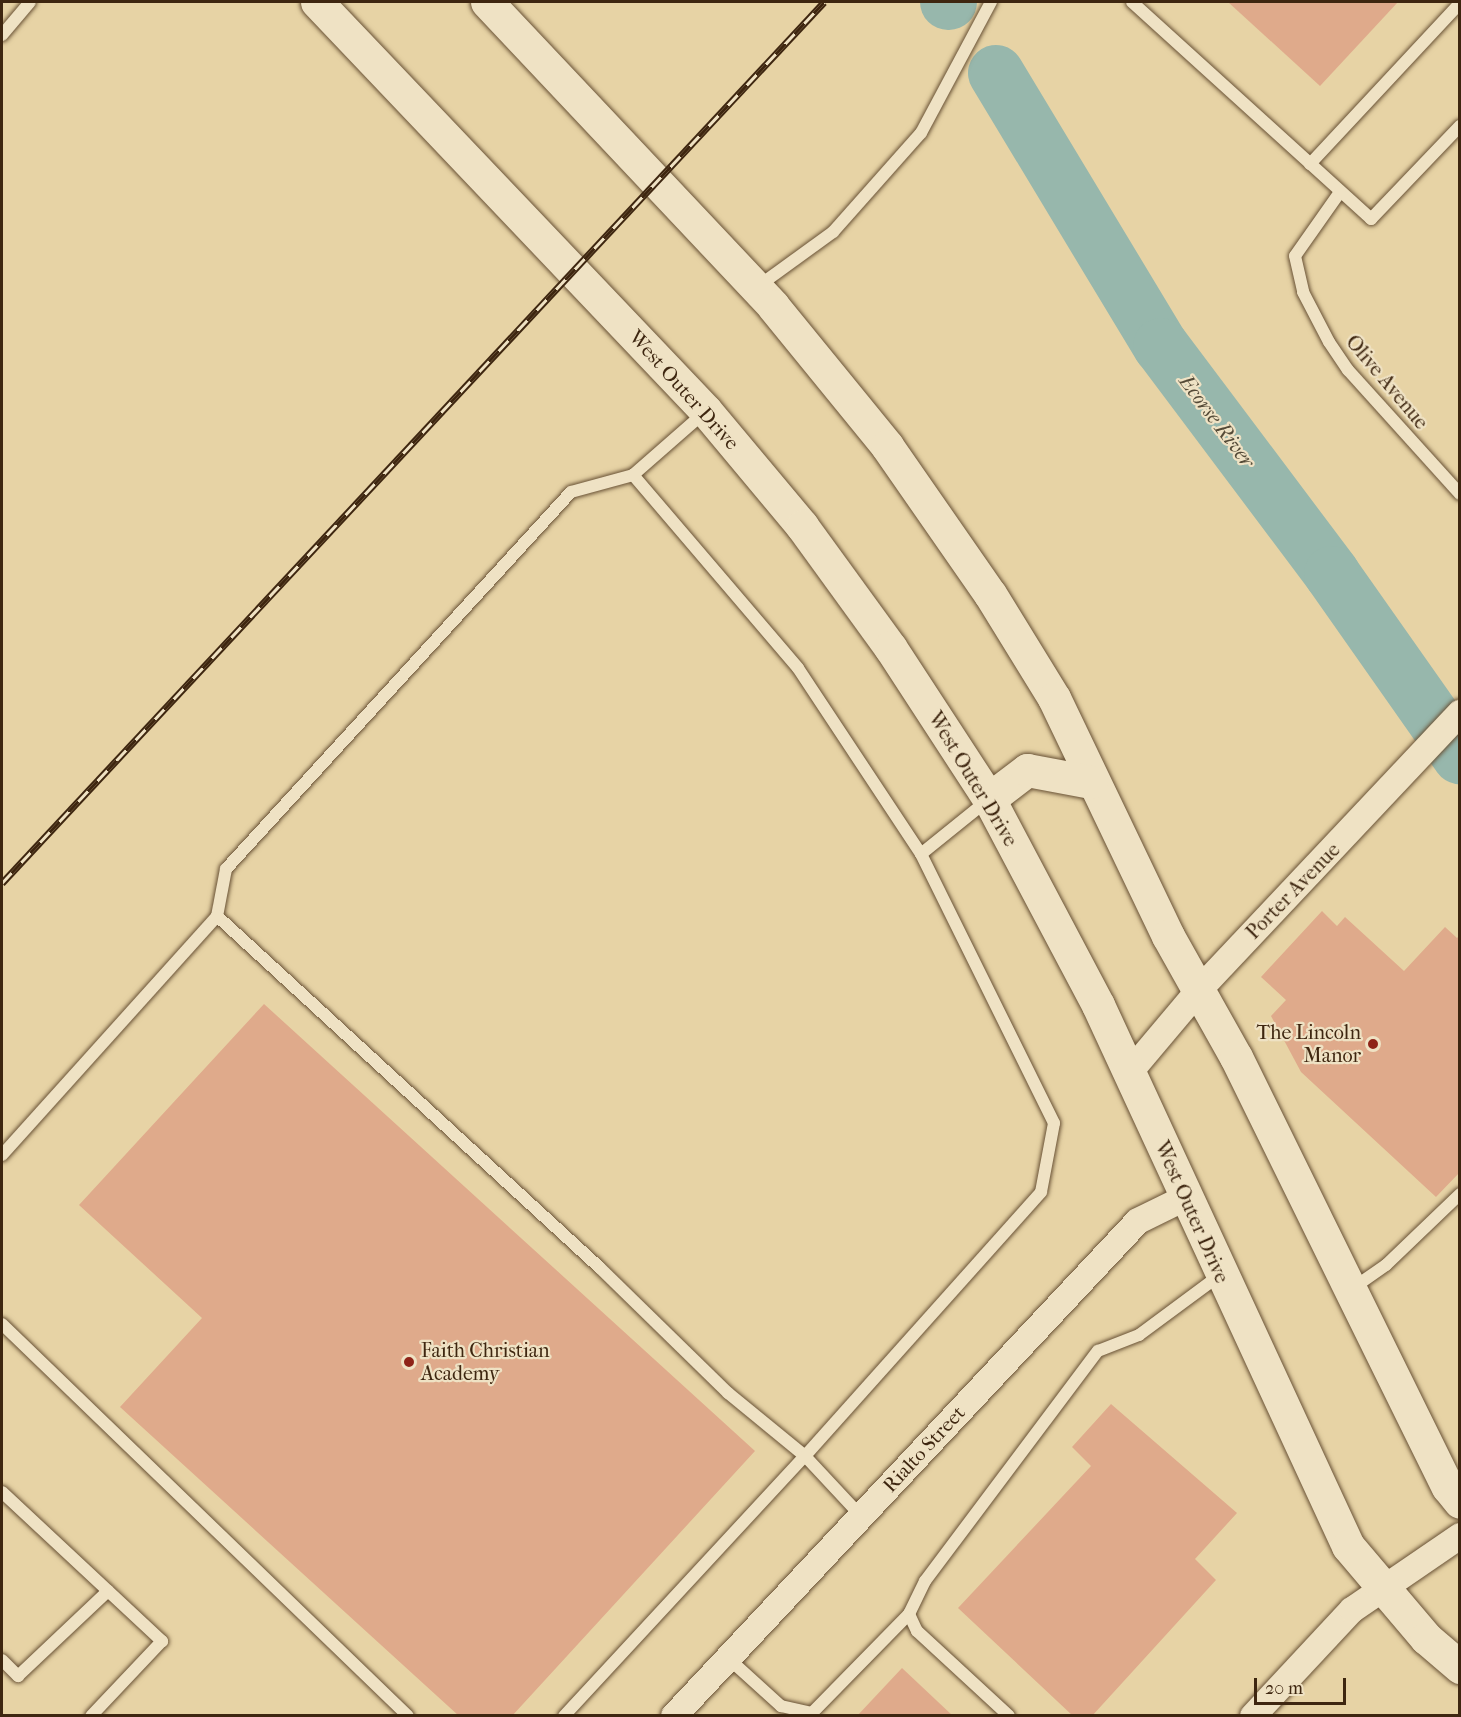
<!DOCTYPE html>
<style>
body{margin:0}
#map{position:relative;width:1461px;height:1717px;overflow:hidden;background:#e7d3a5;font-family:"IM FELL French Canon",serif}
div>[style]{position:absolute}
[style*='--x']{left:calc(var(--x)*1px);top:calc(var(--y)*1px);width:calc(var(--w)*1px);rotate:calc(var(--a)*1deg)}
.river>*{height:56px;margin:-28px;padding:0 28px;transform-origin:28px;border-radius:28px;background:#97b7ac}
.building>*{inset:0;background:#dfaa8b}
.roads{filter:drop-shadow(0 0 2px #685135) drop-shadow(0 0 2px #685135)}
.lane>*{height:12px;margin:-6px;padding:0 6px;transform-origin:6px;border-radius:6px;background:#efe2c4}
.street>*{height:26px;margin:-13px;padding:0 13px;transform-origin:13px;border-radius:13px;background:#efe2c4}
.secondary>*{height:33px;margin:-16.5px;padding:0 16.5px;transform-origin:16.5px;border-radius:16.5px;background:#efe2c4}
.rail>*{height:7px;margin-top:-3.5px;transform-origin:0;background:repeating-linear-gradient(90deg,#efe2c4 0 14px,#3e2610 0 28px);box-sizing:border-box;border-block:2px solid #3e2610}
.dots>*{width:16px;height:16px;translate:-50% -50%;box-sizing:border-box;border:3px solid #efe2c4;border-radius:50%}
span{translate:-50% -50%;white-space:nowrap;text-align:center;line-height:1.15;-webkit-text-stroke:4.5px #efe2c4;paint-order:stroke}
.street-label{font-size:20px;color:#3e2610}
.poi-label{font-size:20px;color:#3e2610}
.right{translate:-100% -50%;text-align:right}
.left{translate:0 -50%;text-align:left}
.water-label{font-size:21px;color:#544a37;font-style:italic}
.frame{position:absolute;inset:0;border:3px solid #3e2610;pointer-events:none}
.scale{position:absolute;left:1254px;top:1678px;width:92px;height:27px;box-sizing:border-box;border:3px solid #3e2610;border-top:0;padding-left:8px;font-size:18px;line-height:21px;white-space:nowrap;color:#3e2610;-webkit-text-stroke:4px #efe2c4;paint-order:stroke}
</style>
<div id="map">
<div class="river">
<div style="--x:948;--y:2;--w:1;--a:0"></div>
<div style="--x:996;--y:73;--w:319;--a:58.9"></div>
<div style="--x:1161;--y:346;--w:285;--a:53.1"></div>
<div style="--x:1332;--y:574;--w:223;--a:54.9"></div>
</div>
<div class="building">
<div style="clip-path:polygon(1228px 2px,1398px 2px,1320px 86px)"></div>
<div style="clip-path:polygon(1322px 911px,1337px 926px,1345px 917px,1404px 971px,1445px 927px,1457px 938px,1460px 935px,1460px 1172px,1436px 1197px,1301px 1072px,1271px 1016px,1286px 1000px,1261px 977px)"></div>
<div style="clip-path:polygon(264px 1004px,755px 1451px,512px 1716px,459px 1716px,120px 1407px,202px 1318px,79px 1205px)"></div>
<div style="clip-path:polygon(1111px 1404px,1237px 1513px,1195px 1559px,1216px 1580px,1092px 1716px,1073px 1716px,958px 1608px,1091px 1466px,1072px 1447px)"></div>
<div style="clip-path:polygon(902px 1668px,953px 1716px,857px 1716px)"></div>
</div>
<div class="roads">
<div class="lane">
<div style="--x:1132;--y:2;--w:323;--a:42.2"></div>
<div style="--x:1371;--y:219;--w:129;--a:-46.3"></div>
<div style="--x:2;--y:35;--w:43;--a:-49.7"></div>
<div style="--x:1310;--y:164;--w:220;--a:-47"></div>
<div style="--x:1340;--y:192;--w:78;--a:125.1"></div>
<div style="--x:1295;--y:256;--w:37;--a:77"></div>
<div style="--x:1303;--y:292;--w:56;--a:62.5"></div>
<div style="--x:1329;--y:342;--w:34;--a:56"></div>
<div style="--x:1348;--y:370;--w:167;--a:47.9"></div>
<div style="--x:757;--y:287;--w:94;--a:-35.9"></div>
<div style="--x:833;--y:232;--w:132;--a:-48.4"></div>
<div style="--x:921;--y:133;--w:149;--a:-61.9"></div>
<div style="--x:633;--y:475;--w:64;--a:164.7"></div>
<div style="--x:571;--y:492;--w:511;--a:132.46"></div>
<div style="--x:226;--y:869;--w:48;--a:100.8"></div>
<div style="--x:217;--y:916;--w:520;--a:42.58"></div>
<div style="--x:600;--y:1268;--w:179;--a:44.3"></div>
<div style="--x:728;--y:1393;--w:99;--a:39.3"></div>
<div style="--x:805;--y:1456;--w:354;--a:-48.2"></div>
<div style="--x:1041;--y:1192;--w:70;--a:-79.3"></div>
<div style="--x:1054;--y:1123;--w:300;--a:-116.3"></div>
<div style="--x:921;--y:854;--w:223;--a:-123.5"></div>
<div style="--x:798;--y:668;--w:254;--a:-130.5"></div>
<div style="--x:633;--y:475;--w:96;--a:-41.2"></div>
<div style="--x:921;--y:854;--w:86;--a:-38.9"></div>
<div style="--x:2;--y:1155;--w:321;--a:-48"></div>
<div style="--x:1353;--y:1288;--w:40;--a:-34.9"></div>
<div style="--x:1386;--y:1265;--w:103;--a:-43.8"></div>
<div style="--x:2;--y:1324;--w:564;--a:43.99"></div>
<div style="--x:2;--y:1492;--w:219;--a:43"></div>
<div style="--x:162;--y:1641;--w:103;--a:133.4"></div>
<div style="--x:909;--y:1614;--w:19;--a:65"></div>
<div style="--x:917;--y:1631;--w:125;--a:42.7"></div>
<div style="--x:728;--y:1658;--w:72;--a:42.2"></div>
<div style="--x:781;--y:1706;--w:32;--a:13"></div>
<div style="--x:812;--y:1713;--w:139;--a:-45.6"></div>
<div style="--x:909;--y:1614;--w:37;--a:-64"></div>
<div style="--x:925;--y:1581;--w:288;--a:-53.1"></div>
<div style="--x:1098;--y:1351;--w:44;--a:-21.3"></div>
<div style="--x:1139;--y:1335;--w:101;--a:-36.5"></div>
<div style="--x:2;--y:1660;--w:23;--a:45"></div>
<div style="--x:18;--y:1676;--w:124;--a:-43.4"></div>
<div style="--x:564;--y:1716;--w:355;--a:-47.2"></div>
<div style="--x:805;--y:1456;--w:82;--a:47"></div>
</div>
<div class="street">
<div style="--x:1130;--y:1072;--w:107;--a:-49.9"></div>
<div style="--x:1199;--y:990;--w:381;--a:-46.7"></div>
<div style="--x:674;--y:1716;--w:678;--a:-46.85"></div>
<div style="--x:1138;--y:1221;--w:52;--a:-26.1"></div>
<div style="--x:1253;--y:1716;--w:145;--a:-47"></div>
<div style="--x:1352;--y:1610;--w:131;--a:-34.4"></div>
</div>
<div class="secondary">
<div style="--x:317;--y:2;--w:564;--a:46.44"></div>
<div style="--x:706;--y:411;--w:150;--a:50.1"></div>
<div style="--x:802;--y:526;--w:150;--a:54"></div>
<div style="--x:890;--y:647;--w:181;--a:56.9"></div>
<div style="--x:989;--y:799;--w:233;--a:62.1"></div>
<div style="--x:1098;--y:1005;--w:596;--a:65.2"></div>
<div style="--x:1348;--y:1546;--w:121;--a:49.7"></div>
<div style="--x:1426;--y:1638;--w:45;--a:40.5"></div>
<div style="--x:487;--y:2;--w:417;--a:46.7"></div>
<div style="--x:773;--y:306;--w:181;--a:50.8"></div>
<div style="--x:887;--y:446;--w:180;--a:55.2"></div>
<div style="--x:990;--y:594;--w:122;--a:58.4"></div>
<div style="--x:1054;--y:698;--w:264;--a:64.4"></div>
<div style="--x:1168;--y:936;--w:139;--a:60.7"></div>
<div style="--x:1236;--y:1057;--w:479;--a:63.8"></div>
<div style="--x:1448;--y:1487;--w:19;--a:51"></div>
<div style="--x:989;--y:799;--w:48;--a:-37.3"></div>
<div style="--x:1027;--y:770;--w:65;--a:10.6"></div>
</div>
</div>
<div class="rail">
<div style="--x:2;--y:883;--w:1205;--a:-46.98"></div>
</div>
<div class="dots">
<div style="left:1373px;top:1044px;background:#8f2418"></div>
<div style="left:409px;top:1362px;background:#8f2418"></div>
</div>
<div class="street-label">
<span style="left:1387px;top:382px;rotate:50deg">Olive Avenue</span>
<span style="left:684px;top:390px;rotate:48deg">West Outer Drive</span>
<span style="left:973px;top:779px;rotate:59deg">West Outer Drive</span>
<span style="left:1293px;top:891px;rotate:-46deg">Porter Avenue</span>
<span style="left:1192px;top:1212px;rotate:66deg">West Outer Drive</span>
<span style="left:924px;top:1449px;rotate:-47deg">Rialto Street</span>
</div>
<div class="poi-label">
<span class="right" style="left:1361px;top:1044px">The Lincoln<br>Manor</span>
<span class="left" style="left:421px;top:1362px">Faith Christian<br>Academy</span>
</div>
<div class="water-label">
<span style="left:1217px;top:421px;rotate:53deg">Ecorse River</span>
</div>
<div class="frame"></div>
<div class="scale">20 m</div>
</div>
